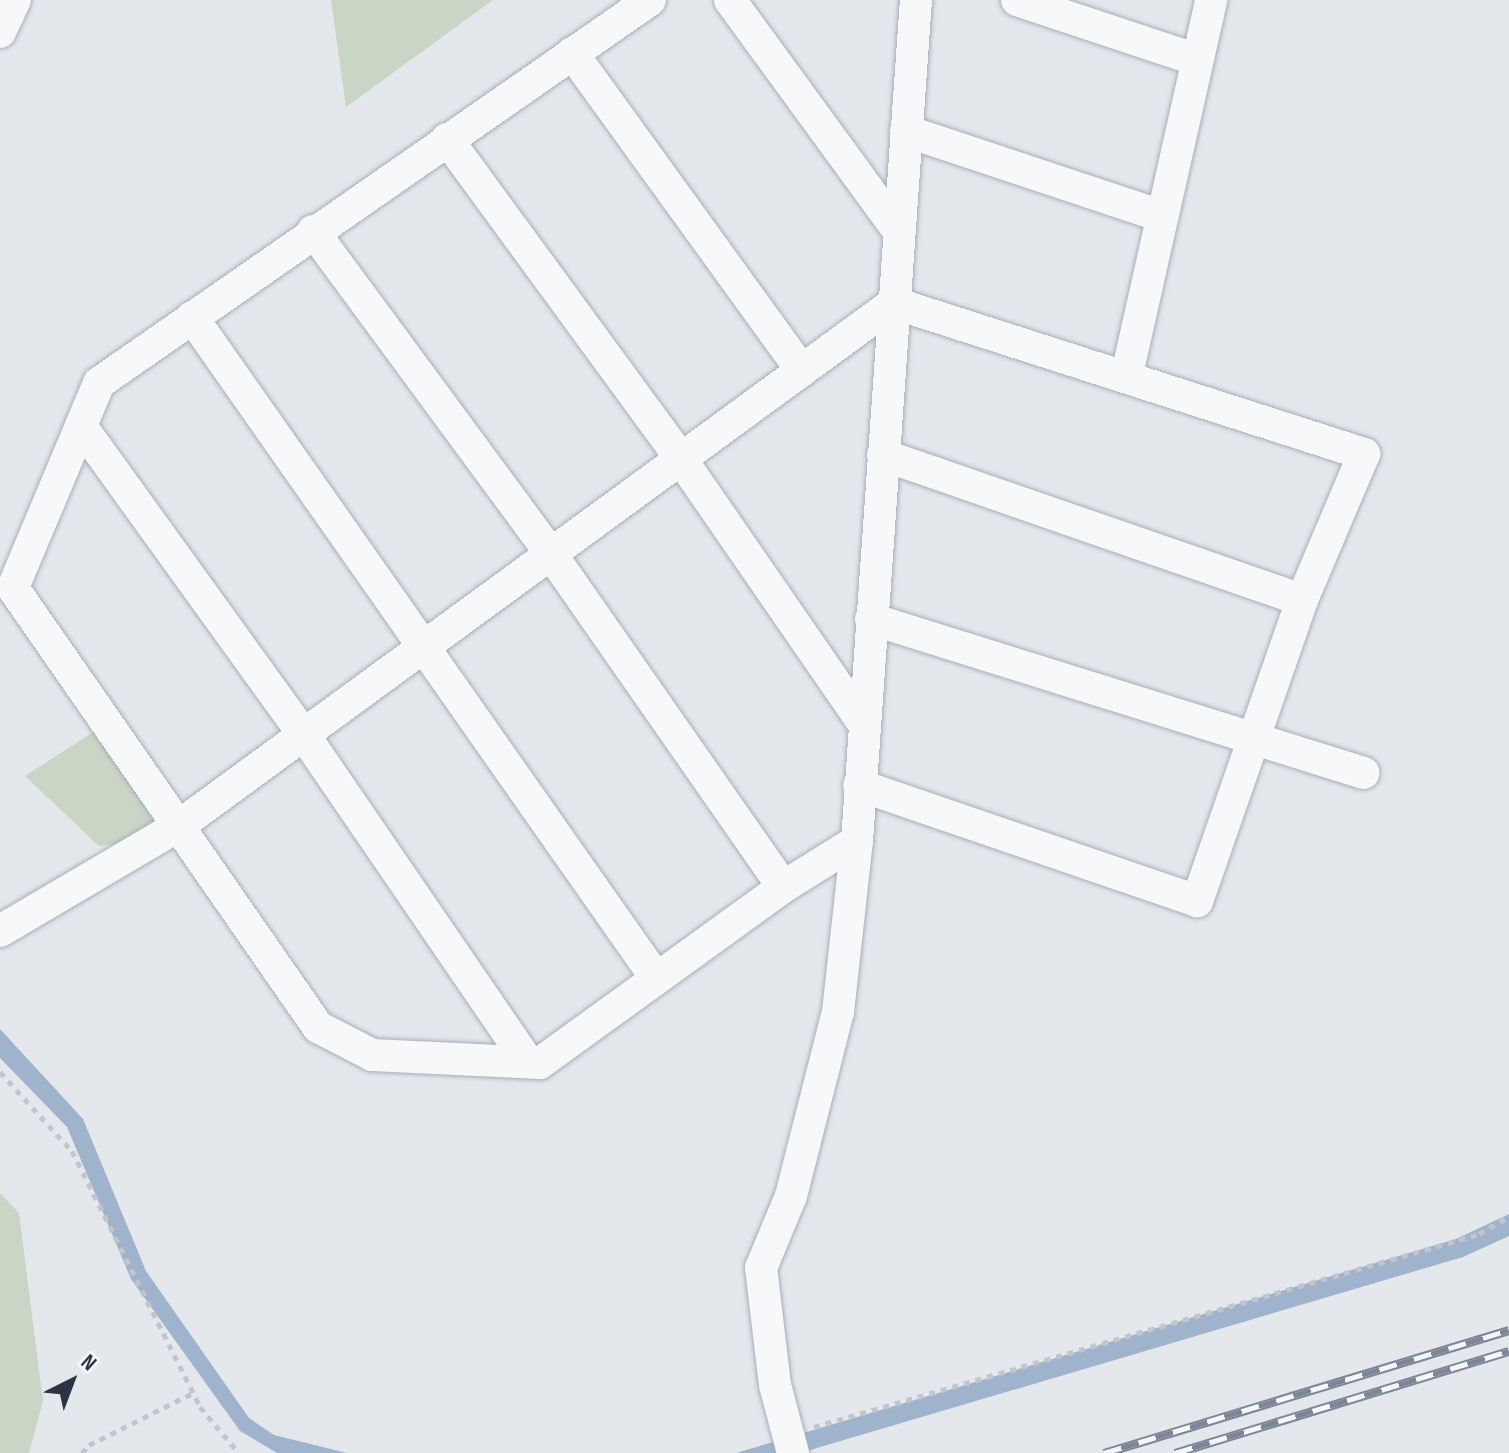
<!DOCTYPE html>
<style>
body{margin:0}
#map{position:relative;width:1509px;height:1453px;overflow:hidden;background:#e4e7ec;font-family:"Sofia Sans Condensed",sans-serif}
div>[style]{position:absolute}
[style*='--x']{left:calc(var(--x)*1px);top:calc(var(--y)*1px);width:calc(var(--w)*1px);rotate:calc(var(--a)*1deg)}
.green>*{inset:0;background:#c9d6c5}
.water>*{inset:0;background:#9fb4cc}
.path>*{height:5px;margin-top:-2.5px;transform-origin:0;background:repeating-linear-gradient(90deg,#c2c5cb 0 6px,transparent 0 12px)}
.roads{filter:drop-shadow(0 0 2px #a9aeb7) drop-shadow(0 0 2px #a9aeb7)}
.minor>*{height:32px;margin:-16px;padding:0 16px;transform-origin:16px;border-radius:16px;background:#f7f8fa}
.rail>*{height:9px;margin-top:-4.5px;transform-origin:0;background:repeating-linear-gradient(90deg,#f4f6f9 0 18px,#7d8696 0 36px);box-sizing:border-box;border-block:2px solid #7d8696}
span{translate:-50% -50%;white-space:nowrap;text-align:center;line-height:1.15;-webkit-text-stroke:8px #f4f6f9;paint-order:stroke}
.north{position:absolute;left:32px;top:1341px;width:80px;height:80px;-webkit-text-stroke:6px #f4f6f9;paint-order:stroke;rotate:42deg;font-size:22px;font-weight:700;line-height:32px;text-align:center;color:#2b3445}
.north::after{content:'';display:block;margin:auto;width:28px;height:36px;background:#2b3445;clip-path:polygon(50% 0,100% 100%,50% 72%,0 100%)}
</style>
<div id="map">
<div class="green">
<div style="clip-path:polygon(331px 0,493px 0,346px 107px)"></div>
<div style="clip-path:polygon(98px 729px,169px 822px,126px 843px,99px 846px,25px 776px)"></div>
<div style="clip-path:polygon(0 1193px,19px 1213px,43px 1401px,29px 1453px,0 1453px)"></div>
</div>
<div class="water">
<div style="clip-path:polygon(0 1029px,83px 1119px,146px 1271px,249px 1418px,274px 1435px,347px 1453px,277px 1453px,240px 1431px,131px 1279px,67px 1127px,0 1058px)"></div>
<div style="clip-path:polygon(1509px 1214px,1509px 1236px,1463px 1257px,800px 1453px,736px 1453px,1456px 1239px)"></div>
</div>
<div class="path">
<div style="--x:0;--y:1072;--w:107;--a:47.7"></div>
<div style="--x:72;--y:1151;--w:286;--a:63.4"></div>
<div style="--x:200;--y:1407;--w:60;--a:49.7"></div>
<div style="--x:814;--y:1427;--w:692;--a:-16.18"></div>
<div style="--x:1479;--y:1234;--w:34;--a:-30"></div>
<div style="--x:82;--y:1453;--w:11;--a:-49"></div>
<div style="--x:89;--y:1445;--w:116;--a:-26.6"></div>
</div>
<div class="roads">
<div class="minor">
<div style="--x:650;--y:0;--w:671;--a:145.2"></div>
<div style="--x:99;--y:383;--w:222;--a:112.8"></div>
<div style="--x:13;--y:588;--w:535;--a:55.21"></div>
<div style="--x:318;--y:1027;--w:61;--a:27.4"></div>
<div style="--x:372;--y:1055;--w:168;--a:2.7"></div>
<div style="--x:540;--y:1063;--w:300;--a:-35.9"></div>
<div style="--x:783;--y:887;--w:87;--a:-31.9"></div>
<div style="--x:730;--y:0;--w:287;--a:53.9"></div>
<div style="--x:1017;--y:0;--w:190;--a:18.4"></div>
<div style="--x:0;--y:32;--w:35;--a:-65"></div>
<div style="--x:572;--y:53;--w:392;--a:54.1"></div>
<div style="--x:906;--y:131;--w:270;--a:18.4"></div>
<div style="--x:447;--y:139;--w:396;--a:53.8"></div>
<div style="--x:681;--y:459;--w:322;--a:55.4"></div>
<div style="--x:313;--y:231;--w:401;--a:53.6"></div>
<div style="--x:551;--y:554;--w:406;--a:55.1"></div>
<div style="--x:192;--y:317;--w:808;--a:54.93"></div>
<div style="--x:1127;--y:374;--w:383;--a:-77.3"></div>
<div style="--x:81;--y:426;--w:381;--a:54.2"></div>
<div style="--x:304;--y:735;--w:396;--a:55.6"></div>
<div style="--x:883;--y:455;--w:443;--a:19.1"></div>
<div style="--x:871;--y:619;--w:516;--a:17.35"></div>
<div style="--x:0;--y:931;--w:209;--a:-30.5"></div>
<div style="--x:180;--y:825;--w:884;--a:-36.17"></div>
<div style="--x:894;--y:303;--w:494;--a:17.8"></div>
<div style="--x:1364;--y:454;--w:159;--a:113"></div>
<div style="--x:1302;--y:600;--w:319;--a:109.2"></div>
<div style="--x:1197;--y:901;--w:357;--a:-161.1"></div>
<div style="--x:793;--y:1453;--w:70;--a:-104.8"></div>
<div style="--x:775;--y:1385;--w:118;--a:-96.8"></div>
<div style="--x:761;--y:1268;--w:78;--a:-67.4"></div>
<div style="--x:791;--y:1196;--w:190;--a:-75.7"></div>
<div style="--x:838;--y:1012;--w:172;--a:-83.7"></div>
<div style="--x:857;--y:841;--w:843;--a:-85.99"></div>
</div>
</div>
<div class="rail">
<div style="--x:1104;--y:1453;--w:423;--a:-16.9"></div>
<div style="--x:1175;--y:1453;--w:349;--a:-17"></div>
</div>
<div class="north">N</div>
</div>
